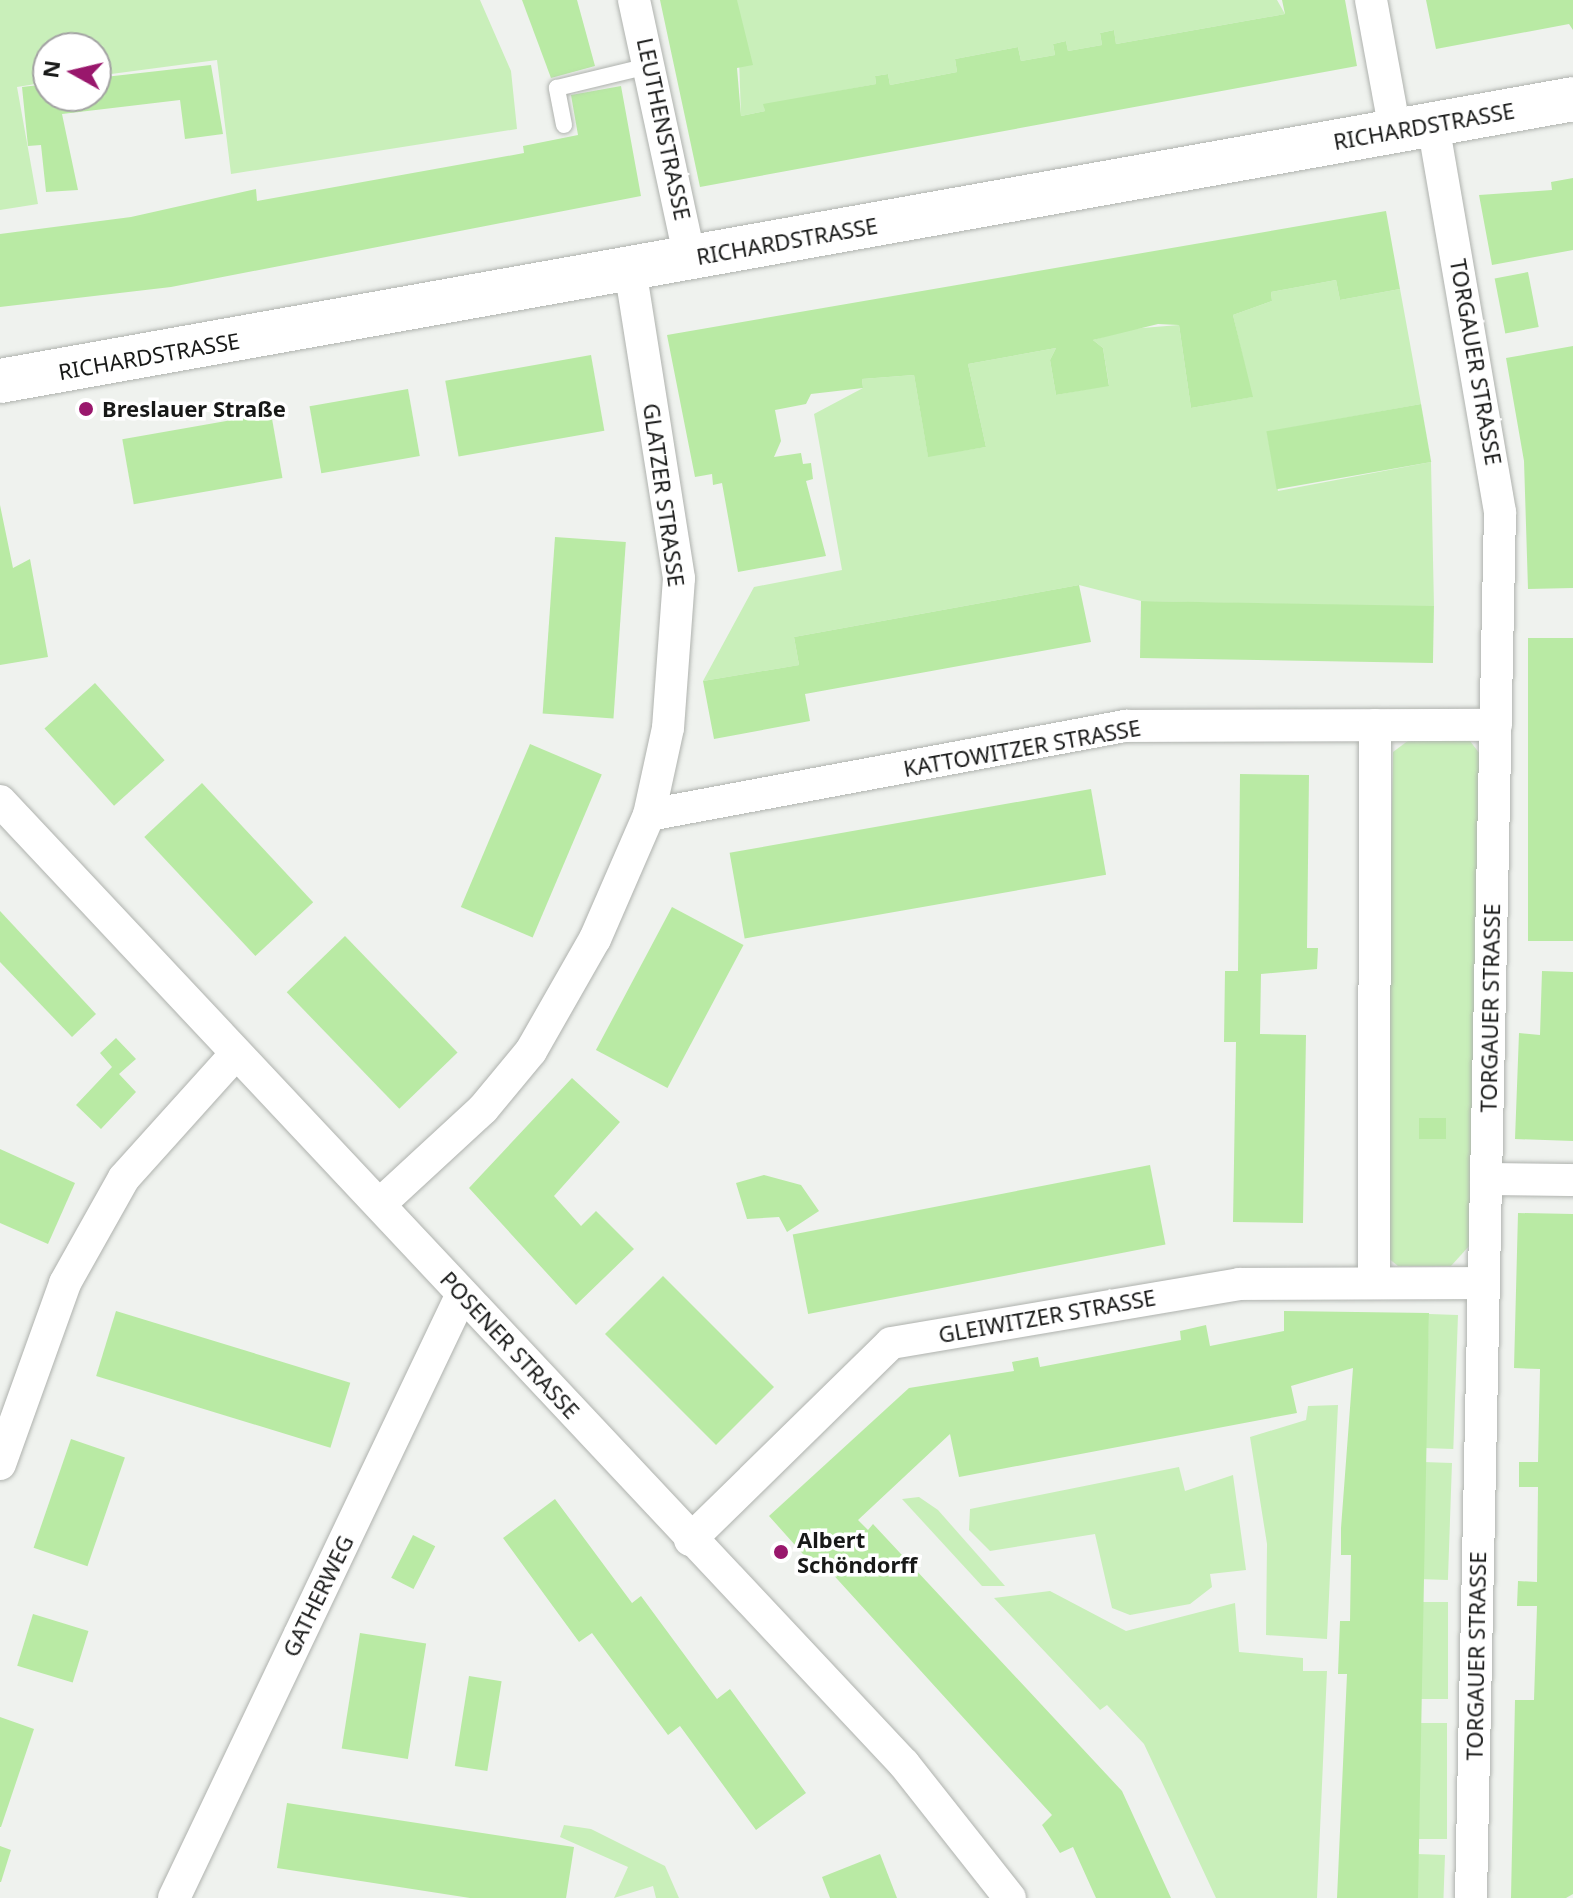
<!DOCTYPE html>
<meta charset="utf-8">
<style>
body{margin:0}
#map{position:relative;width:1573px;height:1898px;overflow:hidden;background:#eff2ee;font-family:"Noto Sans",sans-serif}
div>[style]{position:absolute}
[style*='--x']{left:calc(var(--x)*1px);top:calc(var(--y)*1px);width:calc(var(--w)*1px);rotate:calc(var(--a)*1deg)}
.green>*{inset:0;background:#c9efba;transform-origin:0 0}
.building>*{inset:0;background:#b9eaa4;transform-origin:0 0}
.roads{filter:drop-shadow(0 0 2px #afb2ae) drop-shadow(0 0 2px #afb2ae)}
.lane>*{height:16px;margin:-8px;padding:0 8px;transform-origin:8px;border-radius:8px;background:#fff}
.street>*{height:32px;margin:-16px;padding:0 16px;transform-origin:16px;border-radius:16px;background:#fff}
.secondary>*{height:44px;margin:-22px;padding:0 22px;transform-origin:22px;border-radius:22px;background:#fff}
.dots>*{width:22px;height:22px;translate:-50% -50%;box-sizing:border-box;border:4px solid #fff;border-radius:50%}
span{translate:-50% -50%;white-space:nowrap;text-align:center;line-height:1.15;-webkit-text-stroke:7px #fff;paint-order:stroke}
.street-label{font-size:22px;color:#181918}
.poi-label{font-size:22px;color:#181918;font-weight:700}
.left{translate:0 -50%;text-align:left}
.north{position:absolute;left:32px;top:32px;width:80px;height:80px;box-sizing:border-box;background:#fff;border:2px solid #a3a3a3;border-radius:50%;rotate:278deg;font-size:22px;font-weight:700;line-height:32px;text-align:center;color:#181918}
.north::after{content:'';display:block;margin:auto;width:28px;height:36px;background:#99176c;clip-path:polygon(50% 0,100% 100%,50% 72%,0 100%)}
</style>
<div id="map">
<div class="green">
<div style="clip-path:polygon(0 0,480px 0,511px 71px,517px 129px,231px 174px,217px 60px,96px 76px,96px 48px,48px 48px,48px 82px,17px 87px,38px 204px,0 210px)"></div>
<div style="clip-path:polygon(737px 0,1277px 0,1285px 14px,1116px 44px,1114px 30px,1100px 33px,1102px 45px,1068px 51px,1066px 41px,1053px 44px,1055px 55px,1021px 61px,1018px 47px,955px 59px,957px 72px,890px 85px,888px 74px,875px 76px,876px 84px,764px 105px,765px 111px,741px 116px)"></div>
<div style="clip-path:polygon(1336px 280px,1340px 300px,1400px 289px,1421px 404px,1267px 432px,1278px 491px,1431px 462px,1434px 607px,1141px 601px,1079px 585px,794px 637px,799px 665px,703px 681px,754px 587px,842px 570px,814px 414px,863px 388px,862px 379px,914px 375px,928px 456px,986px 447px,968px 364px,1056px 348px,1050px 360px,1056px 395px,1109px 385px,1103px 348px,1093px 340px,1130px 329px,1179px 325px,1191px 408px,1252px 397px,1233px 315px,1272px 301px,1271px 292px)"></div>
<div style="clip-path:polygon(1409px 740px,1470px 741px,1483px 758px,1470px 1245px,1451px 1266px,1398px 1266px,1383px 1254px,1393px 752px)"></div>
<div style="left:1429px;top:1314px;width:29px;height:134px;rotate:2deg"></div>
<div style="clip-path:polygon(1338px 1405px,1327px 1639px,1266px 1635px,1267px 1544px,1250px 1437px,1306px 1420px,1308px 1406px)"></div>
<div style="left:1423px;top:1462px;width:29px;height:117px;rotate:2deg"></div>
<div style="clip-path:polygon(1179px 1467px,1185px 1491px,1233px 1475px,1246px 1570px,1210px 1574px,1212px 1587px,1190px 1604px,1130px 1615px,1112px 1608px,1095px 1534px,990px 1551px,969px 1530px,970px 1509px)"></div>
<div style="clip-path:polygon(919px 1497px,938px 1510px,1005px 1586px,982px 1586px,902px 1499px)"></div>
<div style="clip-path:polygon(1050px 1591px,1126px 1631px,1235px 1603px,1239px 1652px,1303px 1658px,1303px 1671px,1327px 1671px,1317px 1898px,1216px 1898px,1144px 1744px,1107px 1705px,1100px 1710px,994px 1598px)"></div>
<div style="left:1421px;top:1602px;width:27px;height:97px"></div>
<div style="left:1419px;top:1723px;width:28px;height:116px"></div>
<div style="clip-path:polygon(564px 1825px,591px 1829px,665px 1866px,679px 1898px,656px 1898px,653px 1886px,614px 1898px,628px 1867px,560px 1837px)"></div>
<div style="left:1417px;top:1854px;width:28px;height:44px;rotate:2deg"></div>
</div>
<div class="building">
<div style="clip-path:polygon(522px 0,577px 0,595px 66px,551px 78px)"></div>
<div style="clip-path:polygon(660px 0,737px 0,753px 65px,737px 68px,741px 116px,765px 111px,763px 104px,876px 84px,875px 76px,888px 74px,890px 85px,957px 72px,955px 59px,1018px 47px,1021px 61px,1055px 55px,1053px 44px,1066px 41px,1068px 51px,1102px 45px,1100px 33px,1114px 30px,1116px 44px,1285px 14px,1282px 0,1345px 0,1357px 66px,700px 187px)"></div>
<div style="clip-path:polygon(1426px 0,1573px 0,1573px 30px,1569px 24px,1436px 49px)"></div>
<div style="clip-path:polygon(211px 65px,223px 134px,185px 139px,180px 100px,62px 114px,78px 190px,46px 192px,41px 145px,28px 146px,22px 87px,48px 84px,48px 96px,96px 96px,96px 78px)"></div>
<div style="clip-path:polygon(621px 86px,641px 196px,171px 287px,0 307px,0 234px,131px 217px,256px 189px,257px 201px,524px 153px,523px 146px,578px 135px,571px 95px)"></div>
<div style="clip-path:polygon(1573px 178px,1573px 250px,1492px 265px,1479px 195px,1552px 190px,1551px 182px)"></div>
<div style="clip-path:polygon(1386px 211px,1400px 289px,1340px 300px,1336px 280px,1271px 292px,1272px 301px,1233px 315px,1253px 397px,1191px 408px,1179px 325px,1158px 324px,1093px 340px,1103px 348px,1109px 386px,1056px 395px,1050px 360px,1056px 348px,968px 364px,986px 447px,928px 457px,914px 375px,862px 379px,863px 388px,811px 394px,806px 404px,775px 410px,781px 441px,774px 457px,801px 453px,803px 464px,811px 463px,813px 479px,806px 481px,826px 556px,738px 572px,722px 483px,713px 485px,712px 474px,695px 477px,667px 335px)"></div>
<div style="left:1528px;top:272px;width:56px;height:34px;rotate:79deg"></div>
<div style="clip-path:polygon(1573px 346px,1573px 588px,1528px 589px,1524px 461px,1506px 358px)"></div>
<div style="left:591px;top:355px;width:77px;height:148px;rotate:80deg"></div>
<div style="left:408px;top:389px;width:68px;height:100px;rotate:80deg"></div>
<div style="left:1421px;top:404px;width:59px;height:157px;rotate:80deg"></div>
<div style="left:271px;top:413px;width:66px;height:151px;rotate:80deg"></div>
<div style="clip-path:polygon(0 505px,13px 568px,30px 559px,48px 657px,0 665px)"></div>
<div style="left:555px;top:537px;width:71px;height:177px;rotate:4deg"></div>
<div style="clip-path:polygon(1079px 585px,1091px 642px,805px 694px,810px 721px,714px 739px,703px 681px,799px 665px,794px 637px)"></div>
<div style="left:1141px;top:601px;width:293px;height:57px;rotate:1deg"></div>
<div style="left:1528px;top:638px;width:45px;height:303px"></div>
<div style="left:95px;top:683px;width:104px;height:68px;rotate:48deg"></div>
<div style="left:530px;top:744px;width:78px;height:177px;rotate:23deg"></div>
<div style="clip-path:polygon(1240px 774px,1309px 775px,1307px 948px,1318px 948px,1317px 969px,1261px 974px,1260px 1034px,1306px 1035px,1303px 1223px,1233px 1222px,1236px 1042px,1224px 1042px,1225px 971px,1238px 971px)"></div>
<div style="left:202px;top:783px;width:163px;height:79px;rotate:47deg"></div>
<div style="left:1091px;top:789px;width:87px;height:367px;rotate:80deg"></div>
<div style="left:672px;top:907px;width:81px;height:162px;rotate:28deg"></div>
<div style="clip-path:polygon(0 911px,96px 1014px,72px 1037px,0 962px)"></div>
<div style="left:345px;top:936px;width:162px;height:81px;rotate:46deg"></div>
<div style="clip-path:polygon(1542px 971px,1573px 972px,1573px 1141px,1515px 1139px,1519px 1033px,1540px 1035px)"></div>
<div style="clip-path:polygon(116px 1038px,136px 1059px,119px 1074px,136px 1092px,101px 1129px,76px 1105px,112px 1067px,100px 1053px)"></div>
<div style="clip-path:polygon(572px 1078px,620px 1122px,554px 1196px,581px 1226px,596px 1211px,634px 1249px,576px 1305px,469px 1188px)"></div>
<div style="left:1419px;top:1118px;width:27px;height:21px"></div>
<div style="clip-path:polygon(0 1149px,75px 1183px,48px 1244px,0 1223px)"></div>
<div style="left:1150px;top:1165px;width:81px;height:364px;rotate:79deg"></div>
<div style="clip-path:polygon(764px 1175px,801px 1185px,819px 1211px,787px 1232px,779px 1217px,747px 1219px,736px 1183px)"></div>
<div style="clip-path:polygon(1518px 1213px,1573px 1214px,1573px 1894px,1566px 1898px,1511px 1898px,1515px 1700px,1534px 1700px,1537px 1606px,1517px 1606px,1518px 1581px,1537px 1582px,1538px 1487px,1519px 1487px,1519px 1462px,1538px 1462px,1540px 1369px,1514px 1368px)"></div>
<div style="left:663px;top:1276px;width:157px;height:82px;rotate:45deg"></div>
<div style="left:116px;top:1311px;width:245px;height:68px;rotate:17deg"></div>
<div style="clip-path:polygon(1284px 1311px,1429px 1313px,1418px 1898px,1337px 1898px,1347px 1674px,1338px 1674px,1340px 1621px,1350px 1621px,1351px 1555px,1341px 1555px,1341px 1528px,1353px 1368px,1291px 1386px,1297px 1413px,959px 1477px,950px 1434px,858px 1520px,868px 1530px,873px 1524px,1122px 1791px,1171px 1898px,1096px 1898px,1073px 1847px,1060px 1853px,1042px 1825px,1052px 1815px,818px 1558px,811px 1563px,769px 1516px,909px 1388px,1014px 1371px,1012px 1362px,1038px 1357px,1040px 1367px,1181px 1340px,1180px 1331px,1206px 1325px,1210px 1346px,1284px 1331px)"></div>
<div style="left:71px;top:1439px;width:57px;height:115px;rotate:19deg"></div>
<div style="clip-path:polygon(555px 1499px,632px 1603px,641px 1596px,717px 1699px,730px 1689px,806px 1793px,756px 1830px,680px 1726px,668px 1735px,592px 1633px,579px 1642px,503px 1538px)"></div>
<div style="left:413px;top:1535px;width:25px;height:48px;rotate:27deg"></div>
<div style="left:33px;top:1614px;width:58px;height:54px;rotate:17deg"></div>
<div style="left:360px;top:1633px;width:67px;height:117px;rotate:9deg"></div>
<div style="left:469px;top:1676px;width:33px;height:91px;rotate:9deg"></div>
<div style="clip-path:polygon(0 1717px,34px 1729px,1px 1827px,0 1827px)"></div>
<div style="clip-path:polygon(287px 1803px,574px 1847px,566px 1898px,470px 1898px,277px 1868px)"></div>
<div style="clip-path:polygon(0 1846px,11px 1850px,1px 1882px,0 1882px)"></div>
<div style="clip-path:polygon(880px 1854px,897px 1898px,830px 1898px,822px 1877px)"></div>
</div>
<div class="roads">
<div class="lane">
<div style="--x:564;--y:125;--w:38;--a:-101"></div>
<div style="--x:557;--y:88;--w:98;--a:-13.6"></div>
</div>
<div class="street">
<div style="--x:634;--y:0;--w:265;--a:77.8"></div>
<div style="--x:1371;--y:0;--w:133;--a:79.6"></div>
<div style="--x:1433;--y:124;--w:394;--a:80.2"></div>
<div style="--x:1500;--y:512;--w:1386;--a:91.2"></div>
<div style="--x:0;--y:801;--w:1321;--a:46.81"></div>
<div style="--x:904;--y:1764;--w:171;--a:51.7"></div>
<div style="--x:649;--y:815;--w:485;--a:-10.6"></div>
<div style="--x:1126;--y:726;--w:370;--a:-0.2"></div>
<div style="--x:1486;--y:1179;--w:87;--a:0.7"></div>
<div style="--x:380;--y:1204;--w:140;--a:-42.7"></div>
<div style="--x:483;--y:1109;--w:75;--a:-50.4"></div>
<div style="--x:531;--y:1051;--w:129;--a:-60.3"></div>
<div style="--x:595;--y:939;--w:135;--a:-66.5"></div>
<div style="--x:649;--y:815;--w:89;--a:-77.7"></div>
<div style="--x:668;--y:728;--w:150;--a:-85.8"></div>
<div style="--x:679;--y:578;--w:312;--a:-99"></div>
<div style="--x:1374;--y:1282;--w:557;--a:-89.9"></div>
<div style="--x:0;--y:1464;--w:192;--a:-70.2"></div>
<div style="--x:65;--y:1283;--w:120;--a:-60.7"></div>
<div style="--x:124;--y:1178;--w:164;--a:-48"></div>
<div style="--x:690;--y:1540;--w:281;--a:-44.4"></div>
<div style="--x:891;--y:1343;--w:353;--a:-9.6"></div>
<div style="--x:1239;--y:1284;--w:245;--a:-0.2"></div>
<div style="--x:174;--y:1898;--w:669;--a:-64.51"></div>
</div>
<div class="secondary">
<div style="--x:0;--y:381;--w:1598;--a:-10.16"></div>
</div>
</div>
<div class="dots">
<div style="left:86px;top:409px;background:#99176c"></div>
<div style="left:781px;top:1552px;background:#99176c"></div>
</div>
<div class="street-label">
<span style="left:1424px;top:126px;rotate:-10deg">RICHARDSTRASSE</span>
<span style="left:664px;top:129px;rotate:78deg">LEUTHENSTRASSE</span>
<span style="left:787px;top:241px;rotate:-10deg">RICHARDSTRASSE</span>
<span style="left:149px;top:356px;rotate:-10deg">RICHARDSTRASSE</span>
<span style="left:1476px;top:362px;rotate:80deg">TORGAUER STRASSE</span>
<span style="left:664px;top:495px;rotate:82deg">GLATZER STRASSE</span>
<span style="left:1022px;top:748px;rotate:-10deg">KATTOWITZER STRASSE</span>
<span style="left:1490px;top:1008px;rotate:-89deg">TORGAUER STRASSE</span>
<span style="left:1047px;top:1316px;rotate:-10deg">GLEIWITZER STRASSE</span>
<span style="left:510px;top:1345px;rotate:47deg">POSENER STRASSE</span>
<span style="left:318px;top:1596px;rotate:-64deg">GATHERWEG</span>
<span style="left:1476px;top:1656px;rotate:-89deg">TORGAUER STRASSE</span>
</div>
<div class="poi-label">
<span class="left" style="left:102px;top:409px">Breslauer Straße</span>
<span class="left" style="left:797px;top:1552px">Albert<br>Schöndorff</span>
</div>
<div class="north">N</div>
</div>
